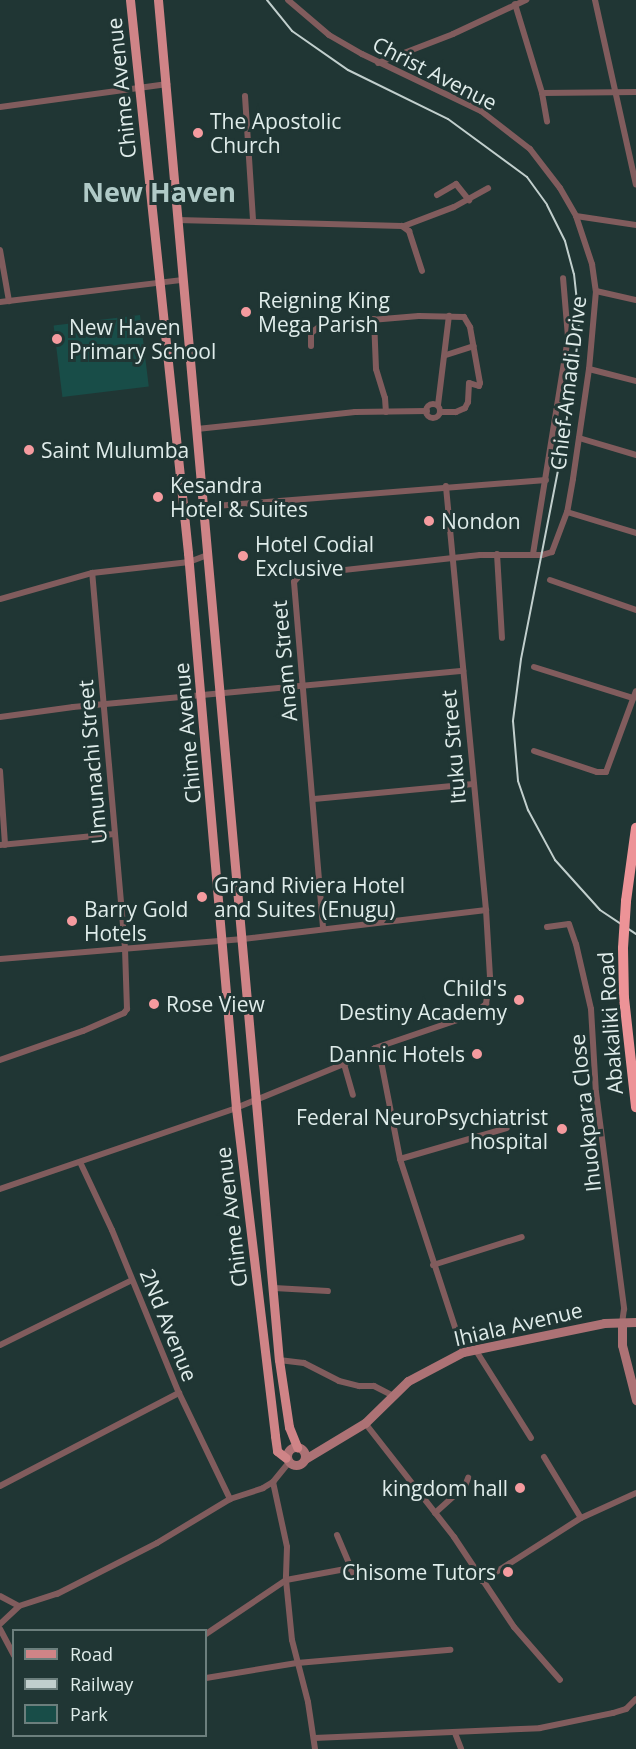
<!DOCTYPE html>
<style>
body{margin:0}
#map{position:relative;width:636px;height:1749px;overflow:hidden;background:#203634;font-family:"Open Sans",sans-serif}
div>[style]{position:absolute}
[style*='--x']{left:calc(var(--x)*1px);top:calc(var(--y)*1px);width:calc(var(--w)*1px);rotate:calc(var(--a)*1deg)}
.green>*{inset:0;background:#184d48;transform-origin:0 0}
.street>*{height:6px;margin:-3px;padding:0 3px;transform-origin:3px;border-radius:3px;background:#815c5d}
.street>.ring{margin:-3px;padding:0;box-sizing:content-box;background:none;border:6px solid #815c5d;border-radius:50%}
.secondary>*{height:9px;margin:-4.5px;padding:0 4.5px;transform-origin:4.5px;border-radius:4.5px;background:#ad7275}
.secondary>.ring{margin:-4.5px;padding:0;box-sizing:content-box;background:none;border:9px solid #ad7275;border-radius:50%}
.primary>*{height:9px;margin:-4.5px;padding:0 4.5px;transform-origin:4.5px;border-radius:4.5px;background:#cf8487}
.highway>*{height:10px;margin:-5px;padding:0 5px;transform-origin:5px;border-radius:5px;background:#ed9397}
.rail>*{height:2px;margin:-1px;padding:0 1px;transform-origin:1px;border-radius:1px;background:#c1cfcd}
.highway-bridge>*{height:10px;margin:-5px;padding:0 5px;transform-origin:5px;border-radius:5px;background:#ed9397}
.dots>*{width:16px;height:16px;translate:-50% -50%;box-sizing:border-box;border:3px solid #203634;border-radius:50%}
span{translate:-50% -50%;white-space:nowrap;text-align:center;line-height:1.15;-webkit-text-stroke:6px #203634;paint-order:stroke}
.street-label{font-size:21px;color:#dfecea}
.poi-label{font-size:21px;color:#dfecea}
.left{translate:0 -50%;text-align:left}
.right{translate:-100% -50%;text-align:right}
.district-label{font-size:27px;color:#b0cac7;font-weight:700}
.legend{position:absolute;left:12px;top:1629px;width:195px;height:108px;box-sizing:border-box;background:#203634;border:2px solid #6c7f7d;margin:0;padding:8px 10px;list-style:none;font-size:18px;color:#dfecea}
.legend li{display:flex;align-items:center;gap:12px;height:30px}
.legend b{width:30px;border:2px solid #6c7f7d}
</style>
<div id="map">
<div class="green">
<div style="left:140px;top:315px;width:72px;height:87px;rotate:83deg"></div>
</div>
<div class="street">
<div style="--x:288;--y:0;--w:54;--a:40.5"></div>
<div style="--x:329;--y:35;--w:38;--a:30"></div>
<div style="--x:362;--y:54;--w:132;--a:25.6"></div>
<div style="--x:481;--y:111;--w:62;--a:37.8"></div>
<div style="--x:530;--y:149;--w:49;--a:52.4"></div>
<div style="--x:560;--y:188;--w:32;--a:60"></div>
<div style="--x:576;--y:216;--w:51;--a:71.6"></div>
<div style="--x:592;--y:264;--w:27;--a:82"></div>
<div style="--x:596;--y:291;--w:78;--a:95.1"></div>
<div style="--x:589;--y:369;--w:111;--a:98.3"></div>
<div style="--x:573;--y:479;--w:34;--a:100"></div>
<div style="--x:567;--y:512;--w:43;--a:110.6"></div>
<div style="--x:552;--y:552;--w:10;--a:163"></div>
<div style="--x:542;--y:555;--w:62;--a:180"></div>
<div style="--x:480;--y:555;--w:181;--a:173.7"></div>
<div style="--x:300;--y:575;--w:9;--a:131"></div>
<div style="--x:294;--y:582;--w:347;--a:85.2"></div>
<div style="--x:595;--y:0;--w:189;--a:77.5"></div>
<div style="--x:515;--y:4;--w:93;--a:73.1"></div>
<div style="--x:542;--y:93;--w:29;--a:80"></div>
<div style="--x:378;--y:63;--w:80;--a:-21.1"></div>
<div style="--x:453;--y:34;--w:81;--a:-25"></div>
<div style="--x:542;--y:93;--w:94;--a:-0.6"></div>
<div style="--x:245;--y:96;--w:124;--a:86.3"></div>
<div style="--x:0;--y:107;--w:169;--a:-7.8"></div>
<div style="--x:437;--y:195;--w:22;--a:-30"></div>
<div style="--x:456;--y:184;--w:21;--a:51"></div>
<div style="--x:576;--y:216;--w:61;--a:8.5"></div>
<div style="--x:177;--y:220;--w:225;--a:1.5"></div>
<div style="--x:402;--y:226;--w:9;--a:36"></div>
<div style="--x:409;--y:231;--w:42;--a:72"></div>
<div style="--x:404;--y:226;--w:53;--a:-20.8"></div>
<div style="--x:454;--y:207;--w:39;--a:-29"></div>
<div style="--x:0;--y:250;--w:52;--a:80"></div>
<div style="--x:596;--y:291;--w:41;--a:12.7"></div>
<div style="--x:0;--y:302;--w:184;--a:-6.9"></div>
<div style="--x:374;--y:319;--w:50;--a:87.7"></div>
<div style="--x:376;--y:369;--w:30;--a:73"></div>
<div style="--x:385;--y:398;--w:14;--a:86"></div>
<div style="--x:311;--y:346;--w:13;--a:-90"></div>
<div style="--x:311;--y:333;--w:15;--a:-37"></div>
<div style="--x:323;--y:324;--w:96;--a:-4.8"></div>
<div style="--x:419;--y:316;--w:45;--a:1.3"></div>
<div style="--x:464;--y:317;--w:12;--a:59"></div>
<div style="--x:470;--y:327;--w:57;--a:79.9"></div>
<div style="--x:480;--y:383;--w:3;--a:108"></div>
<div style="--x:479;--y:386;--w:10;--a:-163"></div>
<div style="--x:469;--y:383;--w:19;--a:93"></div>
<div style="--x:468;--y:402;--w:7;--a:117"></div>
<div style="--x:465;--y:408;--w:10;--a:156"></div>
<div style="--x:456;--y:412;--w:16;--a:180"></div>
<div style="--x:446;--y:355;--w:29;--a:-18"></div>
<div style="--x:589;--y:369;--w:49;--a:14.3"></div>
<div class="ring" style="left:426px;top:404px;width:8px;height:8px"></div>
<div style="--x:438;--y:405;--w:90;--a:-83"></div>
<div style="--x:197;--y:429;--w:159;--a:-6.1"></div>
<div style="--x:355;--y:412;--w:72;--a:-0.8"></div>
<div style="--x:579;--y:438;--w:59;--a:16.6"></div>
<div style="--x:203;--y:507;--w:344;--a:-4.5"></div>
<div style="--x:567;--y:512;--w:72;--a:16.9"></div>
<div style="--x:497;--y:554;--w:84;--a:86.6"></div>
<div style="--x:533;--y:554;--w:220;--a:-80.8"></div>
<div style="--x:568;--y:337;--w:59;--a:-94.8"></div>
<div style="--x:550;--y:580;--w:91;--a:19.2"></div>
<div style="--x:0;--y:599;--w:96;--a:-15.8"></div>
<div style="--x:92;--y:573;--w:98;--a:-6.5"></div>
<div style="--x:189;--y:562;--w:19;--a:-21"></div>
<div style="--x:534;--y:667;--w:104;--a:17.4"></div>
<div style="--x:0;--y:717;--w:74;--a:-7.8"></div>
<div style="--x:73;--y:707;--w:392;--a:-5.3"></div>
<div style="--x:534;--y:751;--w:66;--a:18.4"></div>
<div style="--x:597;--y:772;--w:9;--a:0"></div>
<div style="--x:606;--y:772;--w:86;--a:-69.7"></div>
<div style="--x:0;--y:771;--w:74;--a:86.1"></div>
<div style="--x:314;--y:799;--w:160;--a:-5.4"></div>
<div style="--x:0;--y:845;--w:115;--a:-5.5"></div>
<div style="--x:547;--y:927;--w:22;--a:-8"></div>
<div style="--x:569;--y:924;--w:21;--a:71"></div>
<div style="--x:576;--y:944;--w:67;--a:77"></div>
<div style="--x:591;--y:1009;--w:83;--a:86.6"></div>
<div style="--x:596;--y:1092;--w:219;--a:82.6"></div>
<div style="--x:624;--y:1309;--w:14;--a:98"></div>
<div style="--x:0;--y:959;--w:244;--a:-4.7"></div>
<div style="--x:243;--y:939;--w:245;--a:-6.8"></div>
<div style="--x:375;--y:1048;--w:14;--a:65"></div>
<div style="--x:381;--y:1061;--w:100;--a:79"></div>
<div style="--x:400;--y:1159;--w:203;--a:71.9"></div>
<div style="--x:0;--y:1060;--w:88;--a:-19.3"></div>
<div style="--x:83;--y:1031;--w:45;--a:-23.7"></div>
<div style="--x:124;--y:1013;--w:5;--a:-53"></div>
<div style="--x:127;--y:1009;--w:61;--a:-91.9"></div>
<div style="--x:125;--y:948;--w:376;--a:-95"></div>
<div style="--x:344;--y:1064;--w:32;--a:74"></div>
<div style="--x:400;--y:1159;--w:111;--a:-16.2"></div>
<div style="--x:80;--y:1162;--w:75;--a:64.8"></div>
<div style="--x:112;--y:1230;--w:176;--a:67.7"></div>
<div style="--x:179;--y:1393;--w:118;--a:64.3"></div>
<div style="--x:0;--y:1189;--w:250;--a:-18.9"></div>
<div style="--x:236;--y:1108;--w:117;--a:-22.2"></div>
<div style="--x:344;--y:1064;--w:35;--a:-27"></div>
<div style="--x:375;--y:1048;--w:102;--a:-18.8"></div>
<div style="--x:472;--y:1015;--w:18;--a:-38"></div>
<div style="--x:486;--y:1004;--w:27;--a:-82"></div>
<div style="--x:490;--y:977;--w:67;--a:-93.4"></div>
<div style="--x:486;--y:910;--w:426;--a:-95.4"></div>
<div style="--x:433;--y:1265;--w:93;--a:-17.5"></div>
<div style="--x:274;--y:1288;--w:54;--a:3.2"></div>
<div style="--x:0;--y:1345;--w:147;--a:-26.2"></div>
<div style="--x:475;--y:1349;--w:105;--a:57.8"></div>
<div style="--x:279;--y:1360;--w:25;--a:7"></div>
<div style="--x:304;--y:1363;--w:39;--a:27"></div>
<div style="--x:339;--y:1381;--w:21;--a:14"></div>
<div style="--x:359;--y:1386;--w:15;--a:0"></div>
<div style="--x:374;--y:1386;--w:20;--a:27"></div>
<div style="--x:365;--y:1423;--w:145;--a:52"></div>
<div style="--x:454;--y:1537;--w:108;--a:56.3"></div>
<div style="--x:514;--y:1627;--w:70;--a:49"></div>
<div style="--x:544;--y:1457;--w:71;--a:58.8"></div>
<div style="--x:273;--y:1482;--w:66;--a:77.8"></div>
<div style="--x:287;--y:1547;--w:33;--a:92"></div>
<div style="--x:286;--y:1580;--w:60;--a:84.3"></div>
<div style="--x:292;--y:1640;--w:64;--a:75.5"></div>
<div style="--x:308;--y:1702;--w:48;--a:81.5"></div>
<div style="--x:0;--y:1486;--w:202;--a:-27.5"></div>
<div style="--x:435;--y:1513;--w:40;--a:-42"></div>
<div style="--x:465;--y:1486;--w:9;--a:-69"></div>
<div style="--x:337;--y:1535;--w:43;--a:67"></div>
<div style="--x:482;--y:1581;--w:117;--a:-32.5"></div>
<div style="--x:581;--y:1518;--w:60;--a:-24.4"></div>
<div style="--x:0;--y:1596;--w:21;--a:28"></div>
<div style="--x:19;--y:1606;--w:40;--a:-18"></div>
<div style="--x:57;--y:1594;--w:112;--a:-27"></div>
<div style="--x:157;--y:1543;--w:85;--a:-31.1"></div>
<div style="--x:230;--y:1499;--w:35;--a:-18"></div>
<div style="--x:263;--y:1488;--w:12;--a:-31"></div>
<div style="--x:273;--y:1482;--w:26;--a:-51"></div>
<div style="--x:0;--y:1624;--w:26;--a:-43"></div>
<div style="--x:0;--y:1629;--w:30;--a:62"></div>
<div style="--x:206;--y:1634;--w:97;--a:-34"></div>
<div style="--x:286;--y:1580;--w:66;--a:-10.5"></div>
<div style="--x:206;--y:1678;--w:92;--a:-9.4"></div>
<div style="--x:297;--y:1663;--w:154;--a:-4.9"></div>
<div style="--x:455;--y:1733;--w:17;--a:69"></div>
<div style="--x:314;--y:1738;--w:226;--a:-2.5"></div>
<div style="--x:540;--y:1728;--w:75;--a:-11.6"></div>
<div style="--x:613;--y:1713;--w:14;--a:-17"></div>
<div style="--x:626;--y:1709;--w:14;--a:-45"></div>
</div>
<div class="secondary">
<div style="--x:622;--y:1323;--w:22;--a:90"></div>
<div style="--x:622;--y:1345;--w:57;--a:75.7"></div>
<div class="ring" style="left:287px;top:1447px;width:9px;height:9px"></div>
<div style="--x:305;--y:1459;--w:70;--a:-31"></div>
<div style="--x:365;--y:1423;--w:60;--a:-44.3"></div>
<div style="--x:408;--y:1381;--w:62;--a:-27.8"></div>
<div style="--x:463;--y:1352;--w:144;--a:-11.6"></div>
<div style="--x:604;--y:1323;--w:32;--a:-2"></div>
</div>
<div class="primary">
<div style="--x:130;--y:0;--w:556;--a:84.01"></div>
<div style="--x:188;--y:553;--w:557;--a:85.06"></div>
<div style="--x:236;--y:1108;--w:330;--a:83.2"></div>
<div style="--x:275;--y:1436;--w:15;--a:82"></div>
<div style="--x:277;--y:1451;--w:11;--a:38"></div>
<div style="--x:158;--y:0;--w:1365;--a:84.92"></div>
<div style="--x:279;--y:1360;--w:68;--a:81.5"></div>
<div style="--x:289;--y:1427;--w:22;--a:68"></div>
</div>
<div class="highway">
<div style="--x:626;--y:901;--w:74;--a:-82.2"></div>
<div style="--x:623;--y:948;--w:50;--a:88.9"></div>
<div style="--x:624;--y:998;--w:110;--a:83.7"></div>
</div>
<div class="rail">
<div style="--x:267;--y:0;--w:40;--a:51"></div>
<div style="--x:292;--y:31;--w:68;--a:34.9"></div>
<div style="--x:348;--y:70;--w:111;--a:26.1"></div>
<div style="--x:448;--y:119;--w:98;--a:36.3"></div>
<div style="--x:527;--y:177;--w:34;--a:54"></div>
<div style="--x:547;--y:205;--w:40;--a:63.4"></div>
<div style="--x:565;--y:241;--w:34;--a:75"></div>
<div style="--x:574;--y:274;--w:46;--a:83.8"></div>
<div style="--x:579;--y:320;--w:20;--a:93"></div>
<div style="--x:578;--y:340;--w:106;--a:98.1"></div>
<div style="--x:563;--y:445;--w:218;--a:101.1"></div>
<div style="--x:521;--y:659;--w:63;--a:97.4"></div>
<div style="--x:513;--y:721;--w:60;--a:85.2"></div>
<div style="--x:518;--y:781;--w:31;--a:71"></div>
<div style="--x:528;--y:810;--w:57;--a:61.6"></div>
<div style="--x:555;--y:860;--w:67;--a:48"></div>
<div style="--x:600;--y:910;--w:43;--a:33.7"></div>
</div>
<div class="highway-bridge">
<div style="--x:623;--y:948;--w:47;--a:-86.3"></div>
</div>
<div class="dots">
<div style="left:198px;top:133px;background:#f59b9f"></div>
<div style="left:246px;top:312px;background:#f59b9f"></div>
<div style="left:57px;top:339px;background:#f59b9f"></div>
<div style="left:29px;top:450px;background:#f59b9f"></div>
<div style="left:158px;top:497px;background:#f59b9f"></div>
<div style="left:429px;top:521px;background:#f59b9f"></div>
<div style="left:243px;top:556px;background:#f59b9f"></div>
<div style="left:202px;top:897px;background:#f59b9f"></div>
<div style="left:72px;top:921px;background:#f59b9f"></div>
<div style="left:519px;top:1000px;background:#f59b9f"></div>
<div style="left:154px;top:1004px;background:#f59b9f"></div>
<div style="left:477px;top:1054px;background:#f59b9f"></div>
<div style="left:562px;top:1129px;background:#f59b9f"></div>
<div style="left:520px;top:1488px;background:#f59b9f"></div>
<div style="left:508px;top:1572px;background:#f59b9f"></div>
</div>
<div class="street-label">
<span style="left:435px;top:73px;rotate:27deg">Christ Avenue</span>
<span style="left:121px;top:88px;rotate:-96deg">Chime Avenue</span>
<span style="left:568px;top:383px;rotate:-83deg">Chief Amadi Drive</span>
<span style="left:284px;top:661px;rotate:-95deg">Anam Street</span>
<span style="left:187px;top:733px;rotate:-95deg">Chime Avenue</span>
<span style="left:453px;top:747px;rotate:-95deg">Ituku Street</span>
<span style="left:92px;top:762px;rotate:-95deg">Umunachi Street</span>
<span style="left:610px;top:1023px;rotate:-94deg">Abakaliki Road</span>
<span style="left:585px;top:1113px;rotate:-96deg">Ihuokpara Close</span>
<span style="left:231px;top:1217px;rotate:-97deg">Chime Avenue</span>
<span style="left:518px;top:1324px;rotate:-13deg">Ihiala Avenue</span>
<span style="left:169px;top:1325px;rotate:68deg">2Nd Avenue</span>
</div>
<div class="poi-label">
<span class="left" style="left:210px;top:133px">The Apostolic<br>Church</span>
<span class="left" style="left:258px;top:312px">Reigning King<br>Mega Parish</span>
<span class="left" style="left:69px;top:339px">New Haven<br>Primary School</span>
<span class="left" style="left:41px;top:450px">Saint Mulumba</span>
<span class="left" style="left:170px;top:497px">Kesandra<br>Hotel &amp; Suites</span>
<span class="left" style="left:441px;top:521px">Nondon</span>
<span class="left" style="left:255px;top:556px">Hotel Codial<br>Exclusive</span>
<span class="left" style="left:214px;top:897px">Grand Riviera Hotel<br>and Suites (Enugu)</span>
<span class="left" style="left:84px;top:921px">Barry Gold<br>Hotels</span>
<span class="right" style="left:507px;top:1000px">Child's<br>Destiny Academy</span>
<span class="left" style="left:166px;top:1004px">Rose View</span>
<span class="right" style="left:465px;top:1054px">Dannic Hotels</span>
<span class="right" style="left:548px;top:1129px">Federal NeuroPsychiatrist<br>hospital</span>
<span class="right" style="left:508px;top:1488px">kingdom hall</span>
<span class="right" style="left:496px;top:1572px">Chisome Tutors</span>
</div>
<div class="district-label">
<span style="left:159px;top:192px">New Haven</span>
</div>
<ul class="legend">
<li><b style="height:8px;background:#cf8487"></b>Road</li>
<li><b style="height:8px;background:#c1cfcd"></b>Railway</li>
<li><b style="height:16px;background:#184d48"></b>Park</li>
</ul>
</div>
